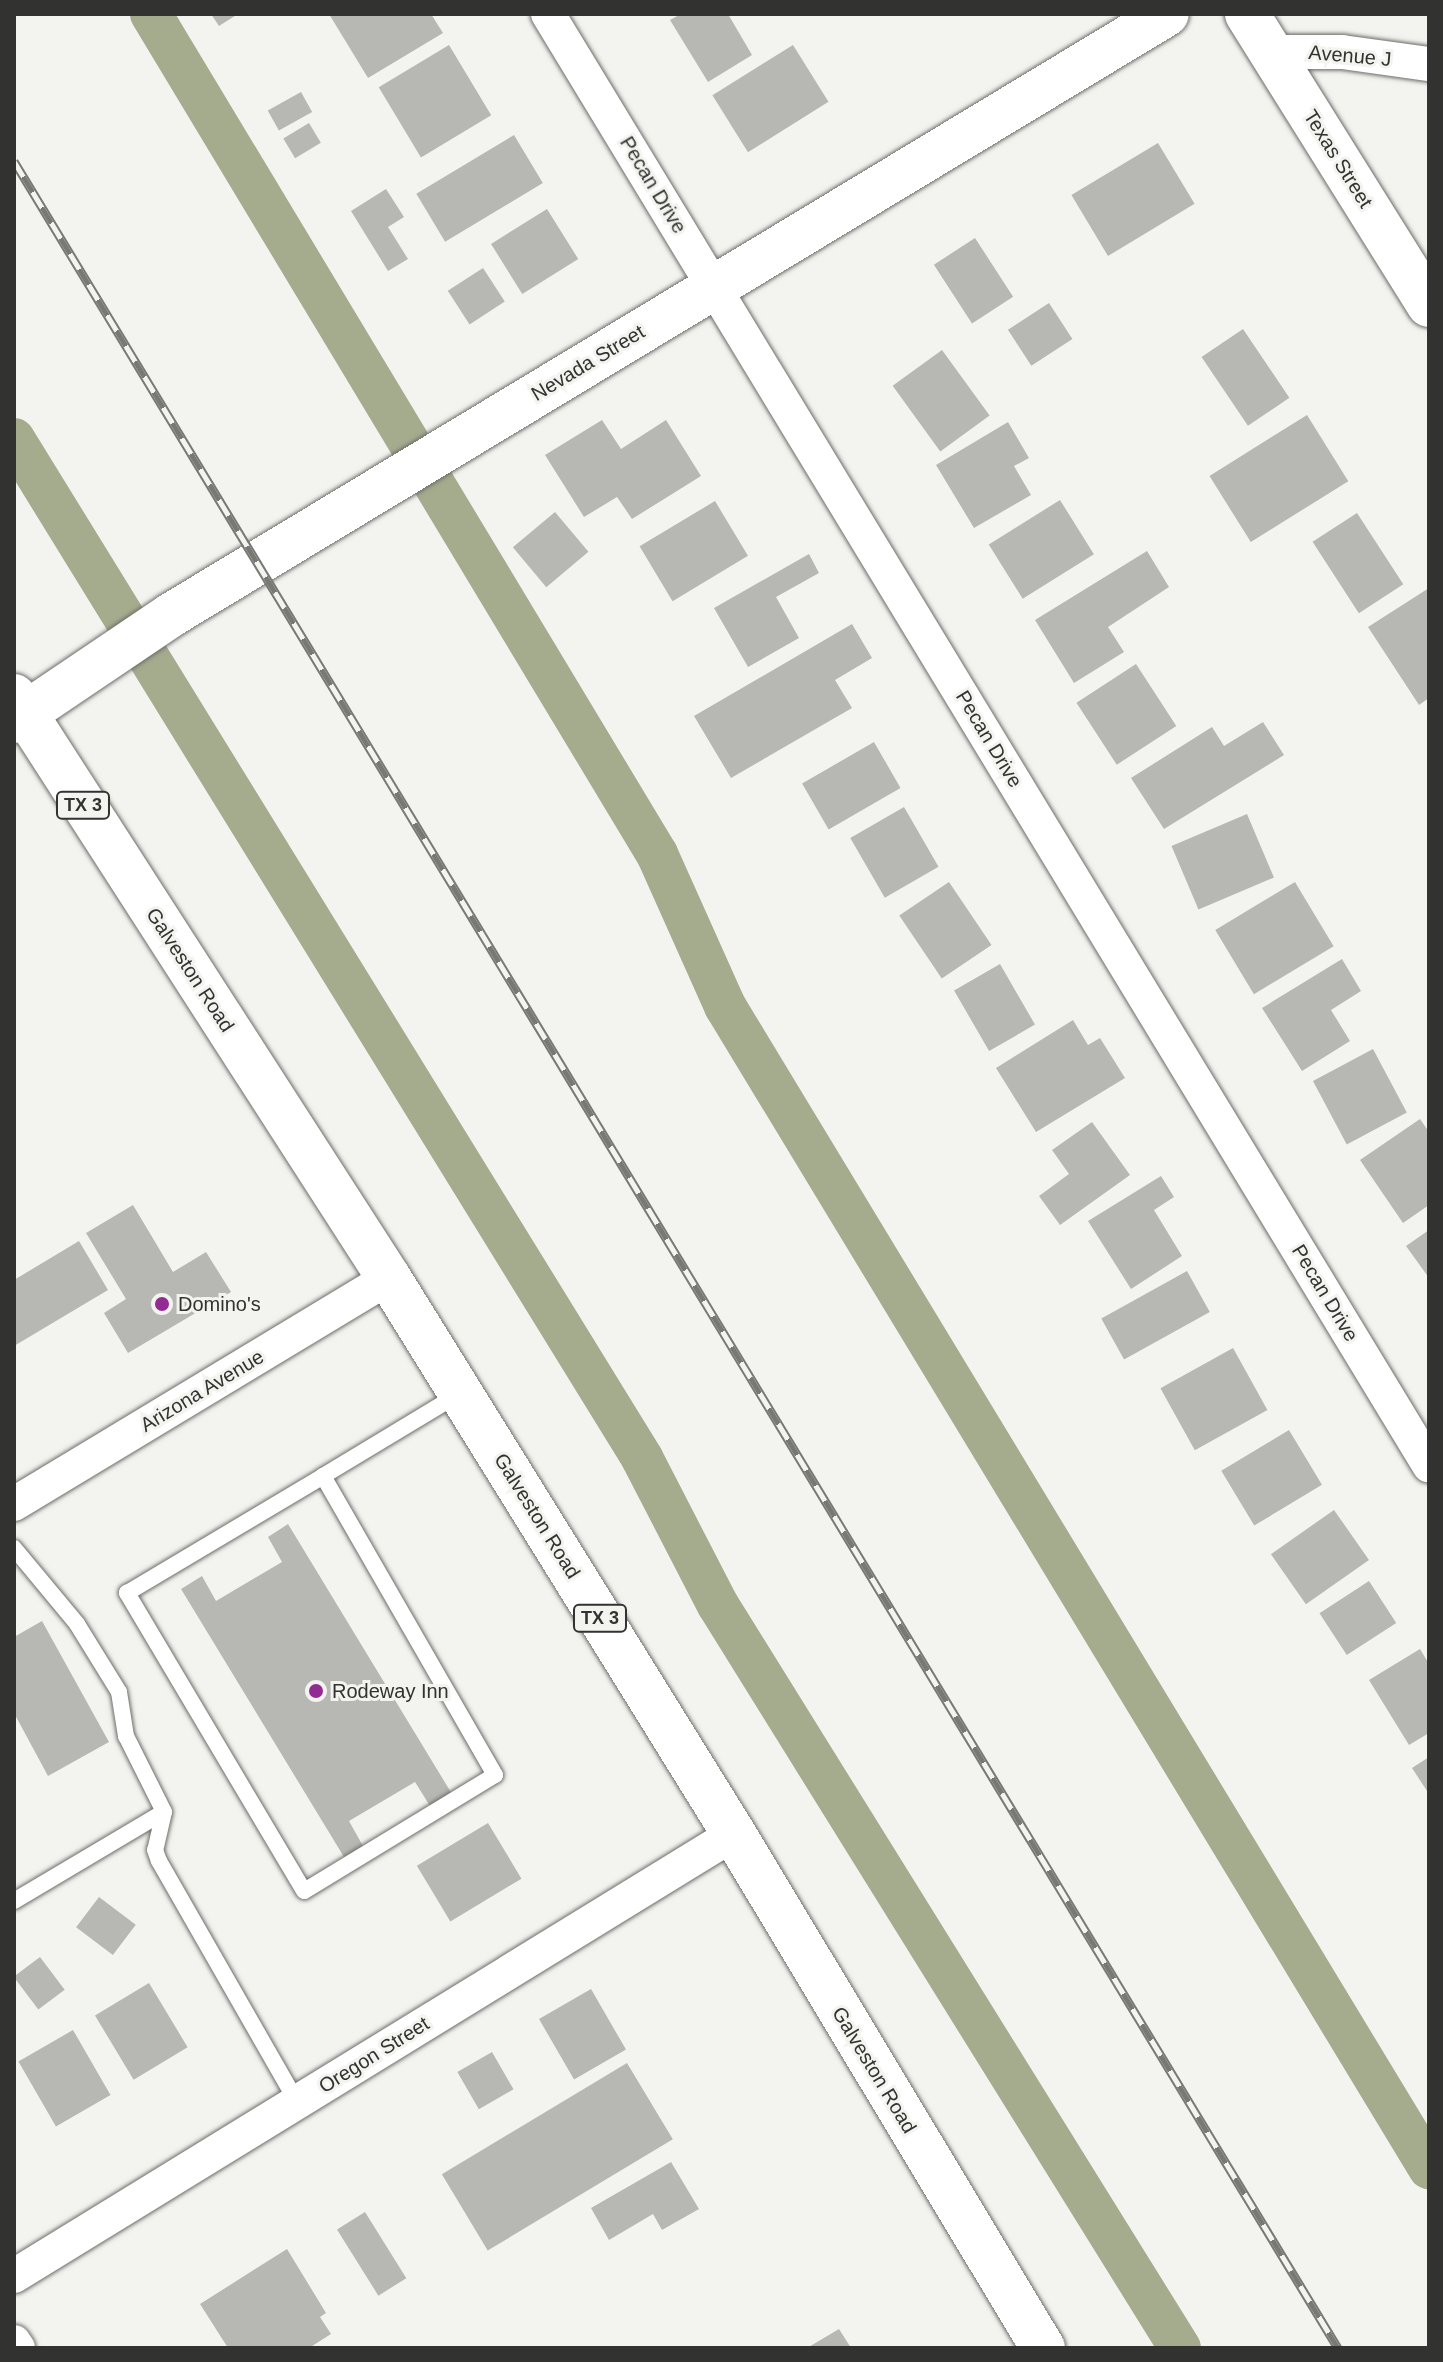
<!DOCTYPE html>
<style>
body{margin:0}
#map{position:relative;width:1443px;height:2362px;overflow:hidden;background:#f3f4ef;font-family:Arial,sans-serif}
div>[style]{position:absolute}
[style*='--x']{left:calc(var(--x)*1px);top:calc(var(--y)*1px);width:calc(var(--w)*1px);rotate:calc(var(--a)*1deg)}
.canal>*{height:42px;margin:-21px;padding:0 21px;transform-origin:21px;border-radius:21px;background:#a5ac8e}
.building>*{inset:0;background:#b7b8b3;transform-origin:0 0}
.roads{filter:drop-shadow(0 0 2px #6c6d69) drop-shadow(0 0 2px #6c6d69)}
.lane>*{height:16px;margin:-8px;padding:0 8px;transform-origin:8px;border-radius:8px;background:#fff}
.street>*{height:34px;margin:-17px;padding:0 17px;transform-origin:17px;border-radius:17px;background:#fff}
.secondary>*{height:44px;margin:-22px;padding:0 22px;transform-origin:22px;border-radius:22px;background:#fff}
.primary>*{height:44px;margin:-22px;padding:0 22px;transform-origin:22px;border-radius:22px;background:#fff}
.rail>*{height:9px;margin-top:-4.5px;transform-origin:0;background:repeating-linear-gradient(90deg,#f3f4ef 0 18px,#787875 0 36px);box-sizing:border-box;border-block:2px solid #787875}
.dots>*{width:22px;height:22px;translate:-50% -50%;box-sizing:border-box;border:4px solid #f3f4ef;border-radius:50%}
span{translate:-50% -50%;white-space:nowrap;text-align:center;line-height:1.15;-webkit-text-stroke:6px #f3f4ef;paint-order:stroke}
.shield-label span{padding:2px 6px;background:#f3f4ef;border:2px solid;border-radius:6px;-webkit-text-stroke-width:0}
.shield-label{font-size:18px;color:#323230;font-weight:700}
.street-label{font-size:20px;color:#323230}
.poi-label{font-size:20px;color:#323230}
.left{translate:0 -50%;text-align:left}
.frame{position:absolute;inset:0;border:16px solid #323230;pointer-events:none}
</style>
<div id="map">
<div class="canal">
<div style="--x:151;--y:14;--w:981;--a:58.94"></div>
<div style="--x:657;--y:854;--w:167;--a:65.9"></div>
<div style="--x:725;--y:1006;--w:1359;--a:58.79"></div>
<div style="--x:14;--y:439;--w:1197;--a:58.35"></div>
<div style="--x:642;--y:1458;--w:165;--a:62.7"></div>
<div style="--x:718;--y:1605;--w:875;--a:58.13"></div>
</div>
<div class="building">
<div style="clip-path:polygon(211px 14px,238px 14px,219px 26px)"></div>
<div style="clip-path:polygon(329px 14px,431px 14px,443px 33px,368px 78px)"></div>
<div style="clip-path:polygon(681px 14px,728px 14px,752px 55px,708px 82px,670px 20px)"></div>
<div style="left:449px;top:45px;width:82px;height:82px;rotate:59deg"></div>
<div style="left:793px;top:45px;width:67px;height:95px;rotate:58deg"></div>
<div style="left:301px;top:92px;width:23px;height:38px;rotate:61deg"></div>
<div style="left:309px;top:123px;width:23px;height:30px;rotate:59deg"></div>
<div style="left:514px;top:135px;width:56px;height:114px;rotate:59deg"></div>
<div style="left:1158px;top:143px;width:71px;height:101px;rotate:59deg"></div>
<div style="clip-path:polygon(386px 189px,404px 217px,388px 227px,408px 259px,388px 271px,351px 211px)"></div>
<div style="left:547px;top:209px;width:59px;height:66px;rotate:58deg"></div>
<div style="left:975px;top:238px;width:70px;height:49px;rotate:57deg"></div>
<div style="left:483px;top:268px;width:40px;height:42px;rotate:57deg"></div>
<div style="left:1049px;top:303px;width:43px;height:49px;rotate:57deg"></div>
<div style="left:1243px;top:329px;width:83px;height:50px;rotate:56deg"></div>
<div style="left:942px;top:350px;width:81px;height:61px;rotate:54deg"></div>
<div style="left:1307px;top:415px;width:78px;height:115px;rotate:58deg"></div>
<div style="clip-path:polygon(602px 420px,621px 449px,666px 420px,701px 476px,632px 519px,617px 497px,584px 517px,545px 455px)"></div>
<div style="clip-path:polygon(1008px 422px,1029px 458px,1014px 466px,1031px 495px,974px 528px,936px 465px)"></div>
<div style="left:1060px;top:500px;width:64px;height:84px;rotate:58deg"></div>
<div style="left:715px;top:501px;width:64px;height:88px;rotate:59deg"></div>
<div style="left:555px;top:512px;width:52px;height:55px;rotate:50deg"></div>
<div style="left:1357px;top:513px;width:85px;height:53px;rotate:57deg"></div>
<div style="clip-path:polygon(1147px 551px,1169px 587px,1108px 627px,1124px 652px,1074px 683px,1035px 620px)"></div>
<div style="clip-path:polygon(809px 554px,819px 573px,776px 597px,799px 638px,748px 667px,714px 608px)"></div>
<div style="clip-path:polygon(1429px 588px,1429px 698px,1419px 705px,1368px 627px)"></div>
<div style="clip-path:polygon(852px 624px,872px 658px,835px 680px,852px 708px,731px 778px,694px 716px)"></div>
<div style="left:1136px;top:664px;width:74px;height:71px;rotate:57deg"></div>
<div style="clip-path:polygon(1263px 722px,1284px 755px,1164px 829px,1131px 778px,1212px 727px,1224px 746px)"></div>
<div style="left:874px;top:742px;width:53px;height:83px;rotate:60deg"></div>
<div style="left:904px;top:807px;width:69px;height:62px;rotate:60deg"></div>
<div style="left:1247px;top:814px;width:69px;height:82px;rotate:67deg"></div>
<div style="left:949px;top:882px;width:76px;height:60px;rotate:56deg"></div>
<div style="left:1295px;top:882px;width:75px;height:93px;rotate:59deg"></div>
<div style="clip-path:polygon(1342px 959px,1361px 991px,1331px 1010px,1350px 1041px,1302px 1071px,1262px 1008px)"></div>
<div style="left:1000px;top:964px;width:70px;height:53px;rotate:60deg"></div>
<div style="clip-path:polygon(1073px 1020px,1088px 1045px,1100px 1038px,1125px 1078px,1036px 1132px,996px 1068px)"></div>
<div style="left:1373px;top:1049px;width:72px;height:68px;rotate:62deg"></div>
<div style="clip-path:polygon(1420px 1119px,1429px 1132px,1429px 1205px,1403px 1223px,1360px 1160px)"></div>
<div style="clip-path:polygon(1092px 1122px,1130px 1175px,1060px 1225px,1039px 1196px,1069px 1174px,1052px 1150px)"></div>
<div style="clip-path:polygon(1161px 1176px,1174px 1197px,1154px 1210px,1182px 1256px,1131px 1289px,1088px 1221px)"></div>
<div style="clip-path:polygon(133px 1205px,173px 1272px,206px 1252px,231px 1292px,128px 1353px,104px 1313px,126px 1299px,86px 1233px)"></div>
<div style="clip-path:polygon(1429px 1230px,1429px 1278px,1406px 1246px)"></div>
<div style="clip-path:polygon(79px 1241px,108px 1290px,14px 1346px,14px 1280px)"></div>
<div style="left:1187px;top:1271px;width:47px;height:98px;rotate:61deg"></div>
<div style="left:1233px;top:1348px;width:71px;height:83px;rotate:61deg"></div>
<div style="left:1289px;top:1430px;width:64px;height:79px;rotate:59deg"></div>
<div style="left:1334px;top:1510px;width:61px;height:77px;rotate:55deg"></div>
<div style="clip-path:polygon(288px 1524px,452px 1794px,430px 1806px,415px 1782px,349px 1821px,363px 1846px,344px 1857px,181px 1589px,202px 1576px,216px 1601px,282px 1562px,268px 1537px)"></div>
<div style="left:1369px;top:1581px;width:50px;height:59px;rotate:57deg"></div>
<div style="clip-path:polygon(42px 1621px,109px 1742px,48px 1776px,14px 1713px,14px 1637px)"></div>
<div style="clip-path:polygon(1420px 1649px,1429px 1664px,1429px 1733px,1409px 1745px,1369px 1680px)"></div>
<div style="clip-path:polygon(1429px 1757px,1429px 1794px,1412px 1768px)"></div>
<div style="left:488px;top:1823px;width:65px;height:83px;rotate:59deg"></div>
<div style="left:99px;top:1897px;width:46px;height:38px;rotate:37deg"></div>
<div style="left:40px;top:1957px;width:41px;height:33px;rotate:53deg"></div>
<div style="left:149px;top:1983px;width:75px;height:63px;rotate:59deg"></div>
<div style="left:591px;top:1989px;width:70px;height:60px;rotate:60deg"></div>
<div style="left:73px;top:2030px;width:75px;height:63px;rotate:60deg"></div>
<div style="left:492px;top:2052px;width:43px;height:40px;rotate:60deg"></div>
<div style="left:627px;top:2063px;width:89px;height:216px;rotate:59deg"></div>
<div style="clip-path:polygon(671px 2162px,699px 2209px,662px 2230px,653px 2214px,609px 2240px,591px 2208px)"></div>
<div style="left:365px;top:2212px;width:78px;height:33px;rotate:58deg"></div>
<div style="clip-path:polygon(287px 2249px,326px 2313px,320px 2317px,331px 2334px,309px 2348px,228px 2348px,200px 2304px)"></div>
<div style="clip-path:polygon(839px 2329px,851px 2348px,807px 2348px)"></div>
</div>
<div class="roads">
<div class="lane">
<div style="--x:323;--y:1476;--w:345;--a:60.1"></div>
<div style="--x:495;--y:1775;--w:223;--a:148.7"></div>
<div style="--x:304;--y:1891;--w:347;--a:-120.7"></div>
<div style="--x:127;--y:1593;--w:228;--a:-30.8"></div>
<div style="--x:323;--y:1476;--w:159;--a:-31.1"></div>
<div style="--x:14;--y:1548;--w:99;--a:50.3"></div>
<div style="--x:77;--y:1624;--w:80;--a:58.3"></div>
<div style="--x:119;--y:1692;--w:45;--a:81"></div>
<div style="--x:126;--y:1736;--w:85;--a:63.4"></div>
<div style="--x:164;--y:1812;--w:39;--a:103"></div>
<div style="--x:155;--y:1850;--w:12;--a:70"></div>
<div style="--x:159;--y:1861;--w:278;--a:60.2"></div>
<div style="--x:14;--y:1901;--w:174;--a:-30.7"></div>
</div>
<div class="street">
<div style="--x:548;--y:14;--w:1698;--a:58.74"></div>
<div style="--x:1271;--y:52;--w:71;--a:0"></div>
<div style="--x:1342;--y:52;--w:88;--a:7.9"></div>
<div style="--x:14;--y:1504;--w:438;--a:-31.1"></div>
<div style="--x:14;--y:2276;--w:845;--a:-31.55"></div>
<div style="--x:14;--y:2342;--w:7;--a:56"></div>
</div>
<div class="secondary">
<div style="--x:1247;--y:14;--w:343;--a:58"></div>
<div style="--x:14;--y:721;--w:189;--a:-34"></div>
<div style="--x:171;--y:615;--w:1163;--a:-31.11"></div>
</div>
<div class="primary">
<div style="--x:14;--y:696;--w:692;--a:57.21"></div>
<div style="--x:389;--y:1278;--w:654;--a:58.18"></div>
<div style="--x:734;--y:1834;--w:600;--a:58.99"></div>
</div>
</div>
<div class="rail">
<div style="--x:14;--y:161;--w:2557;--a:58.81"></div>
</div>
<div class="dots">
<div style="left:162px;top:1304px;background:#922c92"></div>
<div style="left:316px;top:1691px;background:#922c92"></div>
</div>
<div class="shield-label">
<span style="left:83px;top:805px">TX 3</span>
<span style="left:600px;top:1618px">TX 3</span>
</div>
<div class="street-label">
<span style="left:1350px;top:56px;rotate:5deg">Avenue J</span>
<span style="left:1338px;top:159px;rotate:58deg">Texas Street</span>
<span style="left:653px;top:185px;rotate:59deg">Pecan Drive</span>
<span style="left:588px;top:363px;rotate:-31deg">Nevada Street</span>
<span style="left:989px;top:739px;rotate:59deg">Pecan Drive</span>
<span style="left:190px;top:970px;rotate:57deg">Galveston Road</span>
<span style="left:1325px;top:1293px;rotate:59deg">Pecan Drive</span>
<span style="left:202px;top:1391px;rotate:-31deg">Arizona Avenue</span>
<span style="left:537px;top:1516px;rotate:58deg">Galveston Road</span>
<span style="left:374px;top:2055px;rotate:-32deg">Oregon Street</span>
<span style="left:874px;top:2070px;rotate:59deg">Galveston Road</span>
</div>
<div class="poi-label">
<span class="left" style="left:178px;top:1304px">Domino's</span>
<span class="left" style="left:332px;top:1691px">Rodeway Inn</span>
</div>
<div class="frame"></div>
</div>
